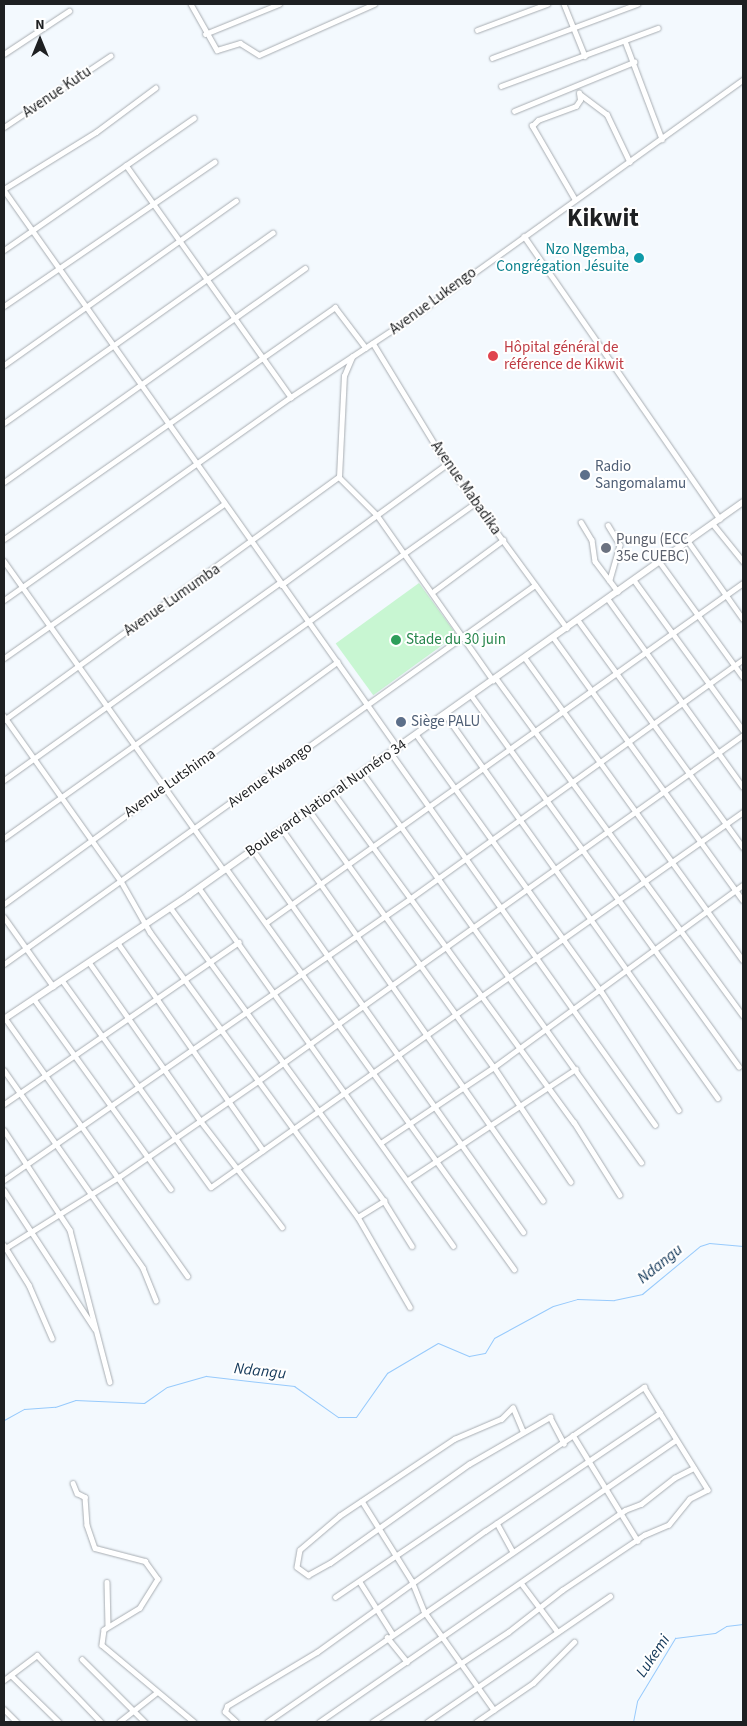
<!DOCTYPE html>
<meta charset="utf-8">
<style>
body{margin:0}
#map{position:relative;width:747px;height:1726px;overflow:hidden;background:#f3f9fe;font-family:"Source Sans 3",sans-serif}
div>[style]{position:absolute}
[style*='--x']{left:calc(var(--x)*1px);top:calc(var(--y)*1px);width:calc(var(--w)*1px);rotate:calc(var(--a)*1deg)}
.green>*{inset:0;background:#c8f6d2;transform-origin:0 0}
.stream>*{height:1px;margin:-0.5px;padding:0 0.5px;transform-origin:0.5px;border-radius:0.5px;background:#97cafc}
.roads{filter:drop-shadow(0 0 1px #a8adb2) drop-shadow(0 0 1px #a8adb2)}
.minor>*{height:4.5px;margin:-2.25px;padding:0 2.25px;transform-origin:2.25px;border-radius:2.25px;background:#fff}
.secondary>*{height:6px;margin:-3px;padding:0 3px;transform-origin:3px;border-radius:3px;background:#fff}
.dots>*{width:14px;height:14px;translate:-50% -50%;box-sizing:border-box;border:2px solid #fff;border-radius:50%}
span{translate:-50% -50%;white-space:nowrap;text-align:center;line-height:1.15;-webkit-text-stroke:4px #fff;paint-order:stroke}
.street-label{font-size:15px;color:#1e2022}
.culture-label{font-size:15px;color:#0d838f}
.right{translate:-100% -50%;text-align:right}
.health-label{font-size:15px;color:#be3a42}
.left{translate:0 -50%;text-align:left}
.service-label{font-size:15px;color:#4e5e75}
.worship-label{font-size:15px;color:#5b616d}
.leisure-label{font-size:15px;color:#27864d}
.water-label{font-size:16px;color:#133859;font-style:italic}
.town-label{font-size:25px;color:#1e2022;font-weight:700}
.frame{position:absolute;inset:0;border:5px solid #1e2022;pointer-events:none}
.north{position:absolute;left:15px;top:15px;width:50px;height:50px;-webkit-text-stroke:4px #fff;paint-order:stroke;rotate:0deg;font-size:14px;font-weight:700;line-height:20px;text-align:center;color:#1e2022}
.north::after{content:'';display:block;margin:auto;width:18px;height:22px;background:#1e2022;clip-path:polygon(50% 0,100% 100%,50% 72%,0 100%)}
</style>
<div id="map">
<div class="green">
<div style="left:419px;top:583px;width:64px;height:103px;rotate:54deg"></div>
</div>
<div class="stream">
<div style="--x:4;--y:1420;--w:23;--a:-29"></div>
<div style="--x:24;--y:1409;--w:31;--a:-4"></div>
<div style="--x:55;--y:1407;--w:21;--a:-19"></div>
<div style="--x:75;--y:1400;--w:69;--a:2.5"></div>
<div style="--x:144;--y:1403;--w:28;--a:-35"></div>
<div style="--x:167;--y:1387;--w:41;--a:-15.8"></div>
<div style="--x:206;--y:1376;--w:89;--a:6.5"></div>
<div style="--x:294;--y:1386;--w:54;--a:35.2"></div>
<div style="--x:338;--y:1417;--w:18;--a:0"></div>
<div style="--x:356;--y:1417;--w:54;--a:-54.8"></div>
<div style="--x:387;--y:1373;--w:59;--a:-30.5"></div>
<div style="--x:438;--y:1343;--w:34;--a:23"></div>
<div style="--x:469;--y:1356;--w:16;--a:-11"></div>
<div style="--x:485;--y:1353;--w:17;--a:-59"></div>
<div style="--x:494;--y:1338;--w:67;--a:-28.5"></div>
<div style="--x:553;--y:1306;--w:25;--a:-16"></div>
<div style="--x:577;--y:1299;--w:37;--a:2"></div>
<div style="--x:614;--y:1300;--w:29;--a:-12"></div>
<div style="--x:642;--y:1294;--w:75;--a:-39.6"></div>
<div style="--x:700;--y:1246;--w:9;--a:-18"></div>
<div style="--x:709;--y:1243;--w:34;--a:5"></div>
<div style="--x:633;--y:1722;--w:21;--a:-79"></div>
<div style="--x:637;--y:1701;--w:74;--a:-58.9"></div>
<div style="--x:675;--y:1638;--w:40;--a:-7.1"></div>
<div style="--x:715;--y:1633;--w:13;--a:-32"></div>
<div style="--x:726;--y:1626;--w:17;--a:-7"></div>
</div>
<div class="roads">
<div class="minor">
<div style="--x:191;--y:4;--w:53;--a:60.5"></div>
<div style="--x:217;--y:50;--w:24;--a:-17"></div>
<div style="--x:240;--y:43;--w:22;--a:32"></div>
<div style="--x:259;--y:55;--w:126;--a:-23.9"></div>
<div style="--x:564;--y:4;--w:56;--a:68"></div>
<div style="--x:477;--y:30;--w:75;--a:-20.4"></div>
<div style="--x:205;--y:34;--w:80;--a:-22.1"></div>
<div style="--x:625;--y:41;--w:105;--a:69.3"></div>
<div style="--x:4;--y:54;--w:78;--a:-33.5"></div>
<div style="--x:492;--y:58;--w:155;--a:-20.4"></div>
<div style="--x:501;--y:86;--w:167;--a:-20.3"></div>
<div style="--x:580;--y:94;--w:34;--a:37"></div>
<div style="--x:607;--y:114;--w:53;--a:64.4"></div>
<div style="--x:514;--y:111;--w:130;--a:-22.2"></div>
<div style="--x:4;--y:127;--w:128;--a:-33.8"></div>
<div style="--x:126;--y:165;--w:285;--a:54.6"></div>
<div style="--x:4;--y:189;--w:108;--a:-31.8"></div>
<div style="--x:96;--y:132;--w:74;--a:-36.7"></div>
<div style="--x:4;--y:190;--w:683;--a:54.77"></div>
<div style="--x:575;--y:200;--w:86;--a:-120.2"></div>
<div style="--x:532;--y:126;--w:8;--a:-45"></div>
<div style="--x:538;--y:120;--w:40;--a:-20.2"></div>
<div style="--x:576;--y:106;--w:7;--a:-56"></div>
<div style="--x:580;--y:100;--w:7;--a:-98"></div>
<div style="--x:524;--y:236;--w:344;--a:55.3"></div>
<div style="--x:4;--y:250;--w:231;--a:-34.8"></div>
<div style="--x:4;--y:306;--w:255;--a:-34.4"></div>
<div style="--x:373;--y:343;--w:142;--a:58.6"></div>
<div style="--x:447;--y:464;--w:203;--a:53.8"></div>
<div style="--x:4;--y:365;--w:284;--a:-35.3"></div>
<div style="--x:4;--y:423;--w:329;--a:-35.3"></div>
<div style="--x:339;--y:477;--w:54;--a:45"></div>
<div style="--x:377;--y:515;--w:202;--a:54.9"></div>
<div style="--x:339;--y:477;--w:101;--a:-87.2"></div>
<div style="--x:344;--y:376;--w:21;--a:-67"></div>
<div style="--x:4;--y:482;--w:369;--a:-35.4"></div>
<div style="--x:581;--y:522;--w:21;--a:59"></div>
<div style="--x:592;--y:540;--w:21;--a:82"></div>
<div style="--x:595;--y:561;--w:38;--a:53"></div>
<div style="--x:713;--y:524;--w:48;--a:51"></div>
<div style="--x:608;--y:525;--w:23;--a:59"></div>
<div style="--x:620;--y:545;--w:37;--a:106"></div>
<div style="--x:4;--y:539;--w:404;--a:-35"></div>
<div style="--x:335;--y:307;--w:51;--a:52.9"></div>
<div style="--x:688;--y:541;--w:95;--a:54.8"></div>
<div style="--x:4;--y:561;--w:379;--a:54.6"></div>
<div style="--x:659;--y:561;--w:143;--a:54.1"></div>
<div style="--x:634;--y:580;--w:185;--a:54"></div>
<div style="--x:281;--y:585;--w:205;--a:-36.1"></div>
<div style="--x:434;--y:591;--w:86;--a:-36.5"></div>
<div style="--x:608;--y:599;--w:231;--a:54.3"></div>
<div style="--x:4;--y:600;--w:352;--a:-35.3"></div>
<div style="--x:291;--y:397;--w:156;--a:-33.5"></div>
<div style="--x:421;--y:311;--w:396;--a:-35.7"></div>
<div style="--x:578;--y:620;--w:281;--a:54"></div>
<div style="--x:553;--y:637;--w:324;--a:54.2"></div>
<div style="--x:4;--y:658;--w:269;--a:-35"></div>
<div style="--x:525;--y:658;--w:372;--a:54.2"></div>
<div style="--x:496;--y:678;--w:418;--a:53.8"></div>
<div style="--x:471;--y:695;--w:458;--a:54.2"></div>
<div style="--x:445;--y:714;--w:471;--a:54.6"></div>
<div style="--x:4;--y:716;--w:202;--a:54.7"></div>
<div style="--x:121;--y:881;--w:59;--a:60.4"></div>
<div style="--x:150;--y:932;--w:353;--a:53.9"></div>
<div style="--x:358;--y:1217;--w:104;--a:60"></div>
<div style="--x:4;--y:720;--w:414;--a:-36"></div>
<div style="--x:416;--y:734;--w:317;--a:54.3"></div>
<div style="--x:601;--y:991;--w:142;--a:56.8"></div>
<div style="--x:391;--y:753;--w:456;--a:54.6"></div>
<div style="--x:362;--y:772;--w:480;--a:54.4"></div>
<div style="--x:4;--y:780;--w:338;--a:-35.6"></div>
<div style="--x:333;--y:792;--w:409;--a:53.9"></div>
<div style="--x:574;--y:1122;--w:86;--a:57.8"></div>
<div style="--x:309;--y:810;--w:317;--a:54.3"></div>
<div style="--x:494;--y:1067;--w:138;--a:56.2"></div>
<div style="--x:282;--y:829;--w:454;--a:54.9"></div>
<div style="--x:4;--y:838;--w:578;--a:-35.42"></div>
<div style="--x:253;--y:850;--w:468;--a:54.7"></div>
<div style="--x:226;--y:868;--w:494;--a:54.3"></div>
<div style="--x:199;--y:888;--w:439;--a:54.6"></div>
<div style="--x:4;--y:904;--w:412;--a:-36"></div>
<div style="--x:170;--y:907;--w:364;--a:53.9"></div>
<div style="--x:384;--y:1201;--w:53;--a:58.1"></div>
<div style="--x:4;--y:917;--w:85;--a:54.6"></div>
<div style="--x:267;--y:922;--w:584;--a:-35.46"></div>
<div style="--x:118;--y:943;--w:253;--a:55"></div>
<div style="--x:89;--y:962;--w:193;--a:54.9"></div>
<div style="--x:200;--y:1120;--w:135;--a:52.5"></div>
<div style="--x:4;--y:964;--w:652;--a:-35.52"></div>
<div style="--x:62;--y:980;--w:255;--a:54.3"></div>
<div style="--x:211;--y:1187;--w:651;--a:-35.18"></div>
<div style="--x:34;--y:999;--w:234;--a:54.2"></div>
<div style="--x:5;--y:1018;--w:316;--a:54.7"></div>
<div style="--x:4;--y:1070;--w:242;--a:54.9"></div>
<div style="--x:143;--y:1268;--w:35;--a:68"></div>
<div style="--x:4;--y:1104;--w:285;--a:-34.6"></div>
<div style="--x:4;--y:1130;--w:120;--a:56.6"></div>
<div style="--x:70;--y:1230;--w:157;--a:75.3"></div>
<div style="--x:382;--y:1142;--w:135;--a:-33.8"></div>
<div style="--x:494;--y:1067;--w:308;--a:-36.2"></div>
<div style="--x:4;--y:1180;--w:495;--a:-34.7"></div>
<div style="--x:411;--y:898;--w:409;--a:-35.7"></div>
<div style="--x:408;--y:1180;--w:201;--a:-33.5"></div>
<div style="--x:4;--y:1190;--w:166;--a:56.8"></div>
<div style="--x:358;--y:1217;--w:31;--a:-32"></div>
<div style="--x:4;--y:1245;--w:47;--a:58"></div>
<div style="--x:29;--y:1285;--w:58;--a:66.5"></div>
<div style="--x:4;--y:1249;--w:136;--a:-32.1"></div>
<div style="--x:119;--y:1177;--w:169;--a:-34.6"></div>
<div style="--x:258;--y:1081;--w:596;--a:-35.5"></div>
<div style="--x:523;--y:1432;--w:26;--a:-113"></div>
<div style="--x:513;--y:1408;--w:16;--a:135"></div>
<div style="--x:502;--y:1419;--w:51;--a:156.9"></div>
<div style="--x:455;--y:1439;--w:138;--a:146.2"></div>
<div style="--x:340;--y:1516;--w:52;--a:139.6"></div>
<div style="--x:300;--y:1550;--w:17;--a:100"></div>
<div style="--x:297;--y:1567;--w:14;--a:36"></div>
<div style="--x:308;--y:1575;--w:25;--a:-29"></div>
<div style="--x:330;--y:1563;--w:171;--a:-35.5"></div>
<div style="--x:469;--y:1464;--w:94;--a:-30.1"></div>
<div style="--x:550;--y:1417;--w:30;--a:62"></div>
<div style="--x:573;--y:1435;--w:124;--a:58.5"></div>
<div style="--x:73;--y:1483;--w:11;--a:68"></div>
<div style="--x:77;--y:1493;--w:9;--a:27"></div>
<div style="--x:85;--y:1497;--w:28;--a:86"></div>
<div style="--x:87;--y:1525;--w:24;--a:71"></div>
<div style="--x:95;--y:1548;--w:52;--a:14.6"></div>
<div style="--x:145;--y:1561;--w:22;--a:54"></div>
<div style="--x:158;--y:1579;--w:34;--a:122"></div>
<div style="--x:140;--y:1608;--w:42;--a:148.6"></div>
<div style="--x:104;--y:1630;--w:15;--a:98"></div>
<div style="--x:102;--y:1645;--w:120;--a:39.9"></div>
<div style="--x:362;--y:1501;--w:94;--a:58"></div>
<div style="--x:412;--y:1581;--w:32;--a:68"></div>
<div style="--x:424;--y:1611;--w:121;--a:54.7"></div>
<div style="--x:497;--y:1523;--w:31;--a:61"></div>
<div style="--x:107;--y:1582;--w:44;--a:88.7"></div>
<div style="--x:360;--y:1582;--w:60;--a:57.9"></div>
<div style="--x:522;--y:1584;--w:59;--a:53.3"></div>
<div style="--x:335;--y:1597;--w:374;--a:-34.2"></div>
<div style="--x:644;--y:1387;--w:121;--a:58.1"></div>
<div style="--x:708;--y:1490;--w:20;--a:153"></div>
<div style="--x:690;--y:1499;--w:33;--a:129"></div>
<div style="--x:669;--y:1525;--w:26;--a:157"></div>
<div style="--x:645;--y:1535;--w:99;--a:146.1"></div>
<div style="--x:563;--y:1590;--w:68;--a:142.1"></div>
<div style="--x:509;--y:1632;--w:163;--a:146.5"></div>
<div style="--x:387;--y:1637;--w:32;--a:51"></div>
<div style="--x:82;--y:1659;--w:89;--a:45"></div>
<div style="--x:11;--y:1675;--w:67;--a:44.4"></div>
<div style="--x:4;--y:1680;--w:41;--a:-37.1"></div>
<div style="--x:37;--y:1655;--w:93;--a:46.3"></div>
<div style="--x:4;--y:1709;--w:18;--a:45"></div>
<div style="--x:119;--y:1722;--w:47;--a:-38.1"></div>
<div style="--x:236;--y:1722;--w:15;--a:-138"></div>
<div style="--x:225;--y:1712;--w:6;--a:-72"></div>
<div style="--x:227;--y:1706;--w:105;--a:-31"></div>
<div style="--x:317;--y:1652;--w:207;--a:-35.8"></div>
<div style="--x:485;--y:1531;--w:211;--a:-34"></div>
<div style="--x:267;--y:1722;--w:495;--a:-34.6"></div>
<div style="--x:319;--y:1722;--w:372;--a:-34.7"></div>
<div style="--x:625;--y:1510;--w:17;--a:-21"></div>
<div style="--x:641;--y:1504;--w:42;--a:-38.2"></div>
<div style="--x:674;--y:1478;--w:22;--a:-27"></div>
<div style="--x:427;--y:1722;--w:222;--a:-34.5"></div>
<div style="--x:476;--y:1722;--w:69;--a:-34.4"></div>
<div style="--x:533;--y:1683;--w:58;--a:-45"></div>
</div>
<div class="secondary">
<div style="--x:4;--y:1019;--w:223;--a:-33.8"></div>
<div style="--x:189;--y:895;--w:679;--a:-35.35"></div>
</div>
</div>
<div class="dots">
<div style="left:639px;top:258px;background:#0f9aa8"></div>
<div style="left:493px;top:356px;background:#e0444e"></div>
<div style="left:585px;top:475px;background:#5c6f8a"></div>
<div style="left:606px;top:548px;background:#6b7280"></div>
<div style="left:396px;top:640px;background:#2e9e5b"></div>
<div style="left:401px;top:722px;background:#5c6f8a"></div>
</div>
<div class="street-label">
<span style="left:57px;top:92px;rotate:-34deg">Avenue Kutu</span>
<span style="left:433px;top:301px;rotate:-36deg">Avenue Lukengo</span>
<span style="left:466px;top:488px;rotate:55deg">Avenue Mabadika</span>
<span style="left:172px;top:600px;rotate:-35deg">Avenue Lumumba</span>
<span style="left:270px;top:775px;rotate:-36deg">Avenue Kwango</span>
<span style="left:170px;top:783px;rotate:-35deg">Avenue Lutshima</span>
<span style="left:326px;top:798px;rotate:-35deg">Boulevard National Numéro 34</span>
</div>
<div class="culture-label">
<span class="right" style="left:629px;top:258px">Nzo Ngemba,<br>Congrégation Jésuite</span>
</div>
<div class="health-label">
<span class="left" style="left:504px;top:356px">Hôpital général de<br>référence de Kikwit</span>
</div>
<div class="service-label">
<span class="left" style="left:595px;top:475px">Radio<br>Sangomalamu</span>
<span class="left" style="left:411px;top:722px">Siège PALU</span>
</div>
<div class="worship-label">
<span class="left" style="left:616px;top:548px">Pungu (ECC<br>35e CUEBC)</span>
</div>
<div class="leisure-label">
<span class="left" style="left:406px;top:640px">Stade du 30 juin</span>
</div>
<div class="water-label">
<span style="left:660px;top:1264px;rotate:-39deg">Ndangu</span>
<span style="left:260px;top:1371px;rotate:6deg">Ndangu</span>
<span style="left:653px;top:1656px;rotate:-56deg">Lukemi</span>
</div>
<div class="town-label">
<span style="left:603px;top:218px">Kikwit</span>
</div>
<div class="frame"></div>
<div class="north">N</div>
</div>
